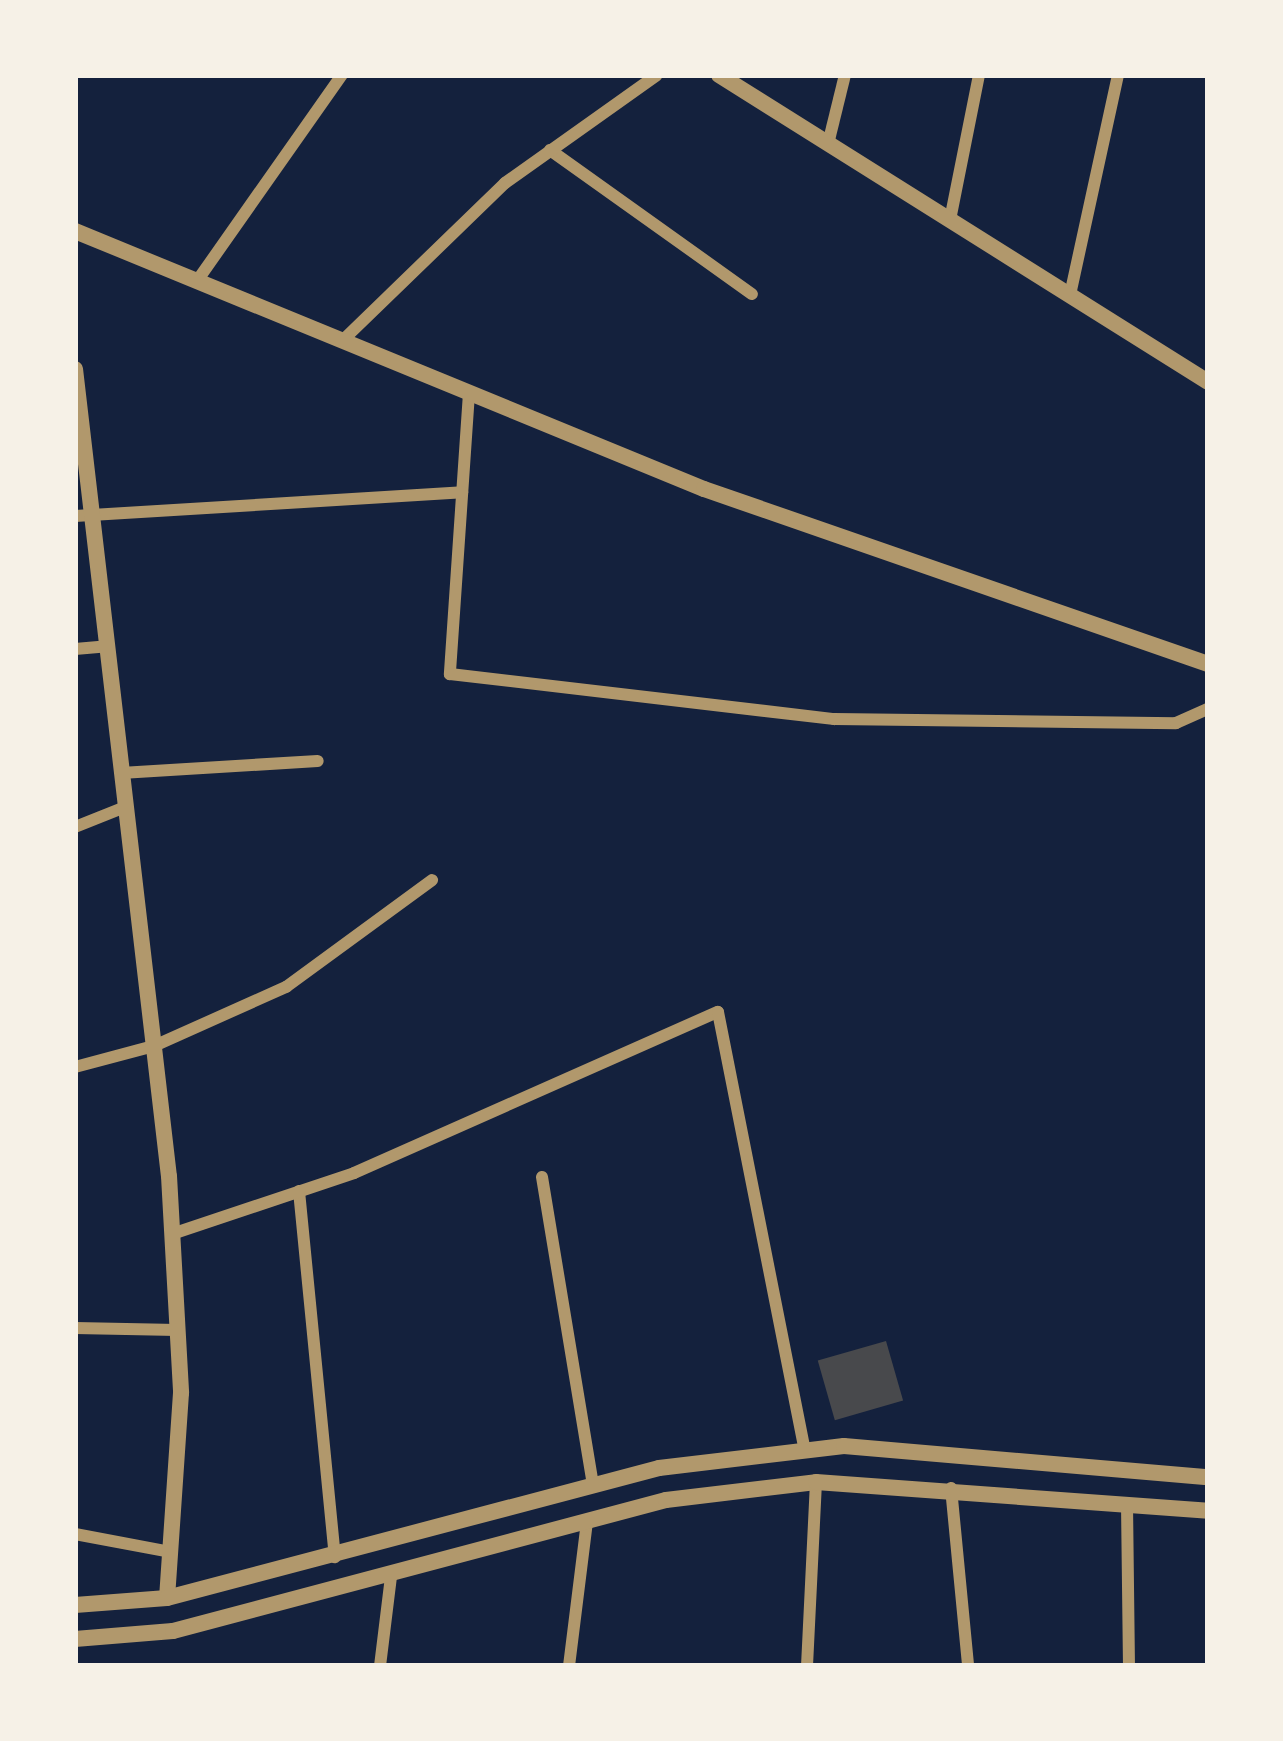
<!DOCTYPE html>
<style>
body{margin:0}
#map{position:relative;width:1283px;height:1741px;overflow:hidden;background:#14213d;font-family:Manrope,sans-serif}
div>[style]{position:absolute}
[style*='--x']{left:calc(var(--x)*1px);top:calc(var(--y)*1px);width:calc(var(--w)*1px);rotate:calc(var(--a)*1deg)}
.building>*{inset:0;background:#48494c;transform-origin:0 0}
.minor>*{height:12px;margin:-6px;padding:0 6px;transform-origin:6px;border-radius:6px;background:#b1986c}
.tertiary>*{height:16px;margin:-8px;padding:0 8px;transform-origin:8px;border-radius:8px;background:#b1986c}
span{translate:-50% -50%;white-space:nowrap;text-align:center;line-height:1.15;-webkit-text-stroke:9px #f6f1e7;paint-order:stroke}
.frame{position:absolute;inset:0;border:78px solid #f6f1e7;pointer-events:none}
</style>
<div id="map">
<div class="building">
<div style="left:886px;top:1341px;width:62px;height:71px;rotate:74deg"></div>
</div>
<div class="minor">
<div style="--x:828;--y:144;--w:71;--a:-76.2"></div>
<div style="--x:550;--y:150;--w:248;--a:35.5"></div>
<div style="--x:950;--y:220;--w:148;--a:-78.7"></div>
<div style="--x:197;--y:281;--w:252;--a:-54.9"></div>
<div style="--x:1070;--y:295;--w:225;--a:-77.7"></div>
<div style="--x:342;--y:341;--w:227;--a:-44.1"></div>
<div style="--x:505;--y:183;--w:186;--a:-35.4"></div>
<div style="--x:469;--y:393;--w:282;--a:93.9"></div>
<div style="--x:450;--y:674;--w:387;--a:6.7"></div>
<div style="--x:834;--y:719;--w:342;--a:0.7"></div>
<div style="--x:1176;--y:723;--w:35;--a:-24"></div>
<div style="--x:75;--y:516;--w:388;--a:-3.5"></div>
<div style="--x:75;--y:649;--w:32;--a:-5"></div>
<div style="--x:121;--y:773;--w:197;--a:-3.5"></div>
<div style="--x:75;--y:827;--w:54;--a:-21.8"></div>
<div style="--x:75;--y:1067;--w:82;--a:-14.9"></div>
<div style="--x:154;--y:1046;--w:145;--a:-24.1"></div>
<div style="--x:286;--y:987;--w:181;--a:-36.2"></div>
<div style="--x:542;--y:1177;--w:313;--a:80.6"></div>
<div style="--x:299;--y:1191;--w:368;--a:84.4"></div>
<div style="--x:172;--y:1234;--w:192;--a:-18.5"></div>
<div style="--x:354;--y:1173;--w:398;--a:-23.9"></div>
<div style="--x:718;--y:1012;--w:447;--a:78.8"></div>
<div style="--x:75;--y:1328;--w:102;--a:1.1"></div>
<div style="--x:951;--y:1488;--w:179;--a:84.5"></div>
<div style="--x:1127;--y:1504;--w:162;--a:89.3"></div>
<div style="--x:75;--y:1534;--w:98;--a:10.6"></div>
<div style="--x:380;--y:1666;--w:90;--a:-83"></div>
<div style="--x:569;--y:1666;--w:145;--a:-82.9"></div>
<div style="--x:807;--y:1666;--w:184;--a:-87.2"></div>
</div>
<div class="tertiary">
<div style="--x:719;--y:75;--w:577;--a:32.12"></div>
<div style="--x:75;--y:231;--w:680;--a:22.3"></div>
<div style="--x:704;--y:489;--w:534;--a:19.15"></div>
<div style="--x:75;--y:369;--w:812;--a:83.36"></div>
<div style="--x:169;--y:1176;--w:217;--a:86.8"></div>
<div style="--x:181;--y:1393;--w:205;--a:93.9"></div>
<div style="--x:75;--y:1605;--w:92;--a:-4.4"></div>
<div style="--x:167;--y:1598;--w:509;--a:-14.8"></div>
<div style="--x:659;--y:1468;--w:186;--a:-6.8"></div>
<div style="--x:844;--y:1446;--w:365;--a:4.9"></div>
<div style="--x:75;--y:1639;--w:98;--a:-4.7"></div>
<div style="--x:173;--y:1631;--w:510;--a:-14.88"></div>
<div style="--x:666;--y:1500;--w:151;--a:-6.8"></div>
<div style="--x:816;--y:1482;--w:393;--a:4.2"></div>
</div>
<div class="frame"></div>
</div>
